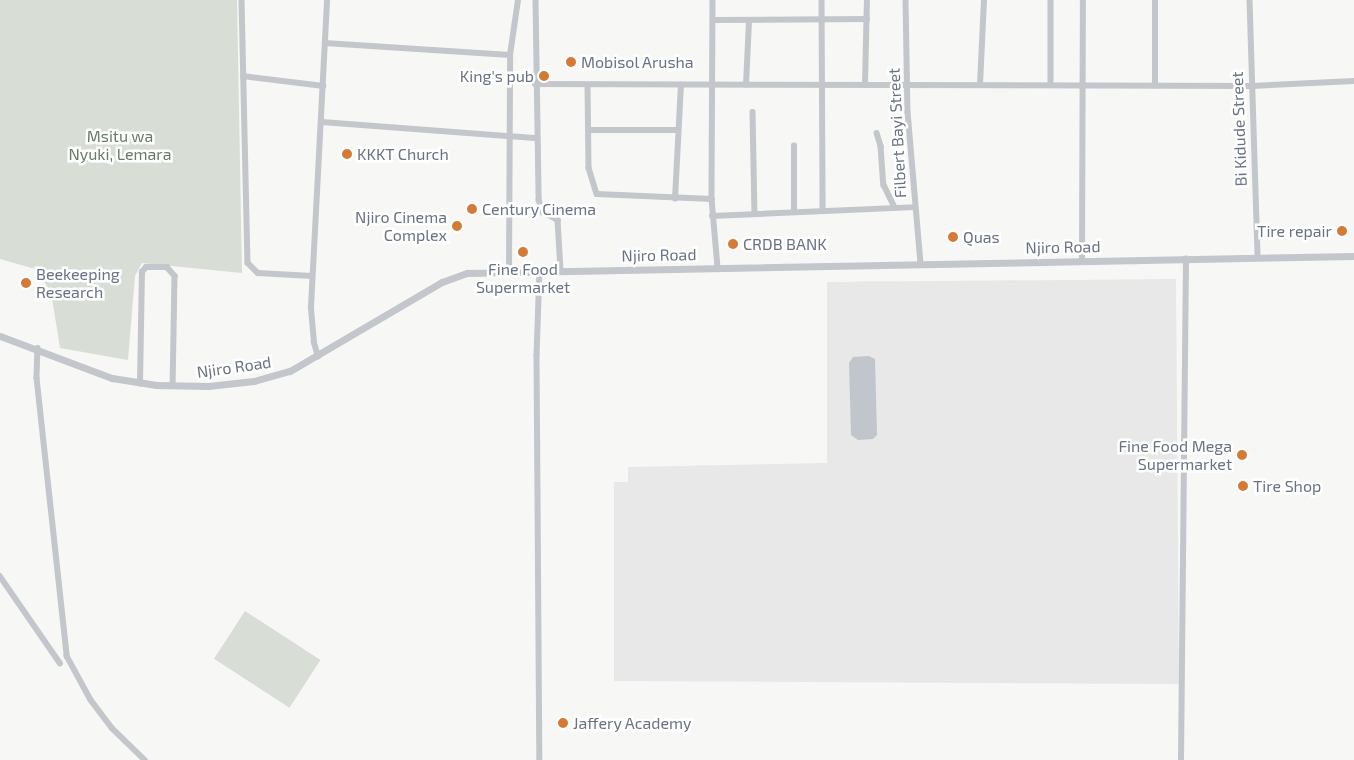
<!DOCTYPE html>
<style>
body{margin:0}
#map{position:relative;width:1354px;height:760px;overflow:hidden;background:#f7f7f5;font-family:"Exo 2",sans-serif}
div>[style]{position:absolute}
[style*='--x']{left:calc(var(--x)*1px);top:calc(var(--y)*1px);width:calc(var(--w)*1px);rotate:calc(var(--a)*1deg)}
.built>*{inset:0;background:#e8e8e8}
.green>*{inset:0;background:#d8ded6;transform-origin:0 0}
.water>*{inset:0;background:#c0c6cc}
.minor>*{height:5.5px;margin:-2.75px;padding:0 2.75px;transform-origin:2.75px;border-radius:2.75px;background:#c3c6ca}
.tertiary>*{height:7px;margin:-3.5px;padding:0 3.5px;transform-origin:3.5px;border-radius:3.5px;background:#c3c6ca}
.dots>*{width:14px;height:14px;translate:-50% -50%;box-sizing:border-box;border:2px solid #fff;border-radius:50%}
span{translate:-50% -50%;white-space:nowrap;text-align:center;line-height:1.15;-webkit-text-stroke:5px #fff;paint-order:stroke}
.poi-label{font-size:16px;color:#697384}
.left{translate:0 -50%;text-align:left}
.right{translate:-100% -50%;text-align:right}
.street-label{font-size:16px;color:#697384}
.park-label{font-size:16px;color:#687b67}
</style>
<div id="map">
<div class="built">
<div style="clip-path:polygon(1176px 279px,1179px 684px,614px 681px,614px 482px,628px 482px,628px 467px,827px 463px,827px 282px)"></div>
</div>
<div class="green">
<div style="clip-path:polygon(0 0,237px 0,242px 273px,142px 263px,135px 276px,128px 360px,60px 348px,51px 292px,35px 269px,0 259px)"></div>
<div style="left:245px;top:611px;width:90px;height:57px;rotate:33deg"></div>
</div>
<div class="water">
<div style="clip-path:polygon(869px 356px,875px 359px,877px 435px,873px 439px,858px 440px,851px 435px,849px 363px,853px 357px)"></div>
</div>
<div class="minor">
<div style="--x:242;--y:0;--w:263;--a:88.7"></div>
<div style="--x:248;--y:263;--w:14;--a:45"></div>
<div style="--x:258;--y:273;--w:54;--a:3.2"></div>
<div style="--x:536;--y:0;--w:200;--a:89.1"></div>
<div style="--x:539;--y:200;--w:13;--a:72"></div>
<div style="--x:543;--y:212;--w:17;--a:28"></div>
<div style="--x:558;--y:220;--w:50;--a:86.6"></div>
<div style="--x:713;--y:0;--w:199;--a:90.3"></div>
<div style="--x:712;--y:199;--w:68;--a:85"></div>
<div style="--x:822;--y:0;--w:209;--a:89.7"></div>
<div style="--x:906;--y:0;--w:112;--a:89"></div>
<div style="--x:908;--y:112;--w:153;--a:85.1"></div>
<div style="--x:1051;--y:0;--w:85;--a:90"></div>
<div style="--x:1250;--y:0;--w:257;--a:88.2"></div>
<div style="--x:713;--y:20;--w:154;--a:-0.4"></div>
<div style="--x:325;--y:43;--w:185;--a:3.7"></div>
<div style="--x:243;--y:76;--w:81;--a:7.1"></div>
<div style="--x:535;--y:84;--w:717;--a:0.16"></div>
<div style="--x:1252;--y:86;--w:102;--a:-2.8"></div>
<div style="--x:588;--y:85;--w:83;--a:89.3"></div>
<div style="--x:589;--y:168;--w:27;--a:73"></div>
<div style="--x:597;--y:194;--w:115;--a:2.5"></div>
<div style="--x:746;--y:85;--w:63;--a:-87.3"></div>
<div style="--x:865;--y:85;--w:85;--a:-88.7"></div>
<div style="--x:980;--y:85;--w:85;--a:-87.3"></div>
<div style="--x:1155;--y:86;--w:86;--a:-90"></div>
<div style="--x:753;--y:112;--w:100;--a:88.9"></div>
<div style="--x:322;--y:122;--w:216;--a:4.3"></div>
<div style="--x:588;--y:130;--w:90;--a:0"></div>
<div style="--x:877;--y:133;--w:14;--a:73"></div>
<div style="--x:881;--y:146;--w:39;--a:86"></div>
<div style="--x:884;--y:185;--w:25;--a:64"></div>
<div style="--x:675;--y:199;--w:114;--a:-87"></div>
<div style="--x:794;--y:210;--w:64;--a:-90"></div>
<div style="--x:712;--y:216;--w:203;--a:-2.5"></div>
<div style="--x:1082;--y:260;--w:260;--a:-89.8"></div>
<div style="--x:540;--y:270;--w:85;--a:92"></div>
<div style="--x:537;--y:355;--w:405;--a:89.6"></div>
<div style="--x:509;--y:272;--w:217;--a:-89.7"></div>
<div style="--x:510;--y:55;--w:56;--a:-81.7"></div>
<div style="--x:38;--y:348;--w:30;--a:92"></div>
<div style="--x:37;--y:378;--w:280;--a:83.8"></div>
<div style="--x:67;--y:656;--w:50;--a:61.4"></div>
<div style="--x:91;--y:700;--w:35;--a:53"></div>
<div style="--x:112;--y:728;--w:46;--a:44.1"></div>
<div style="--x:318;--y:357;--w:15;--a:-106"></div>
<div style="--x:314;--y:343;--w:36;--a:-95"></div>
<div style="--x:311;--y:307;--w:307;--a:-87"></div>
<div style="--x:140;--y:384;--w:112;--a:-89"></div>
<div style="--x:142;--y:272;--w:6;--a:-51"></div>
<div style="--x:146;--y:267;--w:21;--a:0"></div>
<div style="--x:167;--y:267;--w:12;--a:48"></div>
<div style="--x:175;--y:276;--w:110;--a:91"></div>
<div style="--x:0;--y:576;--w:106;--a:55.4"></div>
<div style="--x:1181;--y:760;--w:501;--a:-89.43"></div>
</div>
<div class="tertiary">
<div style="--x:0;--y:336;--w:120;--a:20.6"></div>
<div style="--x:112;--y:378;--w:45;--a:9"></div>
<div style="--x:156;--y:385;--w:52;--a:1.1"></div>
<div style="--x:208;--y:386;--w:46;--a:-6.2"></div>
<div style="--x:254;--y:381;--w:37;--a:-16"></div>
<div style="--x:290;--y:371;--w:176;--a:-30.4"></div>
<div style="--x:442;--y:282;--w:27;--a:-20"></div>
<div style="--x:467;--y:273;--w:887;--a:-1.1"></div>
</div>
<div class="dots">
<div style="left:571px;top:62px;background:#d57937"></div>
<div style="left:544px;top:76px;background:#d57937"></div>
<div style="left:347px;top:154px;background:#d57937"></div>
<div style="left:472px;top:209px;background:#d57937"></div>
<div style="left:457px;top:226px;background:#d57937"></div>
<div style="left:1342px;top:231px;background:#d57937"></div>
<div style="left:953px;top:237px;background:#d57937"></div>
<div style="left:733px;top:244px;background:#d57937"></div>
<div style="left:523px;top:252px;background:#d57937"></div>
<div style="left:26px;top:283px;background:#d57937"></div>
<div style="left:1242px;top:455px;background:#d57937"></div>
<div style="left:1243px;top:486px;background:#d57937"></div>
<div style="left:563px;top:723px;background:#d57937"></div>
</div>
<div class="poi-label">
<span class="left" style="left:581px;top:62px">Mobisol Arusha</span>
<span class="right" style="left:534px;top:76px">King's pub</span>
<span class="left" style="left:357px;top:154px">KKKT Church</span>
<span class="left" style="left:482px;top:209px">Century Cinema</span>
<span class="right" style="left:447px;top:226px">Njiro Cinema<br>Complex</span>
<span class="right" style="left:1332px;top:231px">Tire repair</span>
<span class="left" style="left:963px;top:237px">Quas</span>
<span class="left" style="left:743px;top:244px">CRDB BANK</span>
<span style="left:523px;top:278px">Fine Food<br>Supermarket</span>
<span class="left" style="left:36px;top:283px">Beekeeping<br>Research</span>
<span class="right" style="left:1232px;top:455px">Fine Food Mega<br>Supermarket</span>
<span class="left" style="left:1253px;top:486px">Tire Shop</span>
<span class="left" style="left:573px;top:723px">Jaffery Academy</span>
</div>
<div class="street-label">
<span style="left:1239px;top:129px;rotate:-92deg">Bi Kidude Street</span>
<span style="left:897px;top:133px;rotate:-93deg">Filbert Bayi Street</span>
<span style="left:1063px;top:247px;rotate:-1deg">Njiro Road</span>
<span style="left:659px;top:255px;rotate:-1deg">Njiro Road</span>
<span style="left:234px;top:367px;rotate:-8deg">Njiro Road</span>
</div>
<div class="park-label">
<span style="left:120px;top:145px">Msitu wa<br>Nyuki, Lemara</span>
</div>
</div>
